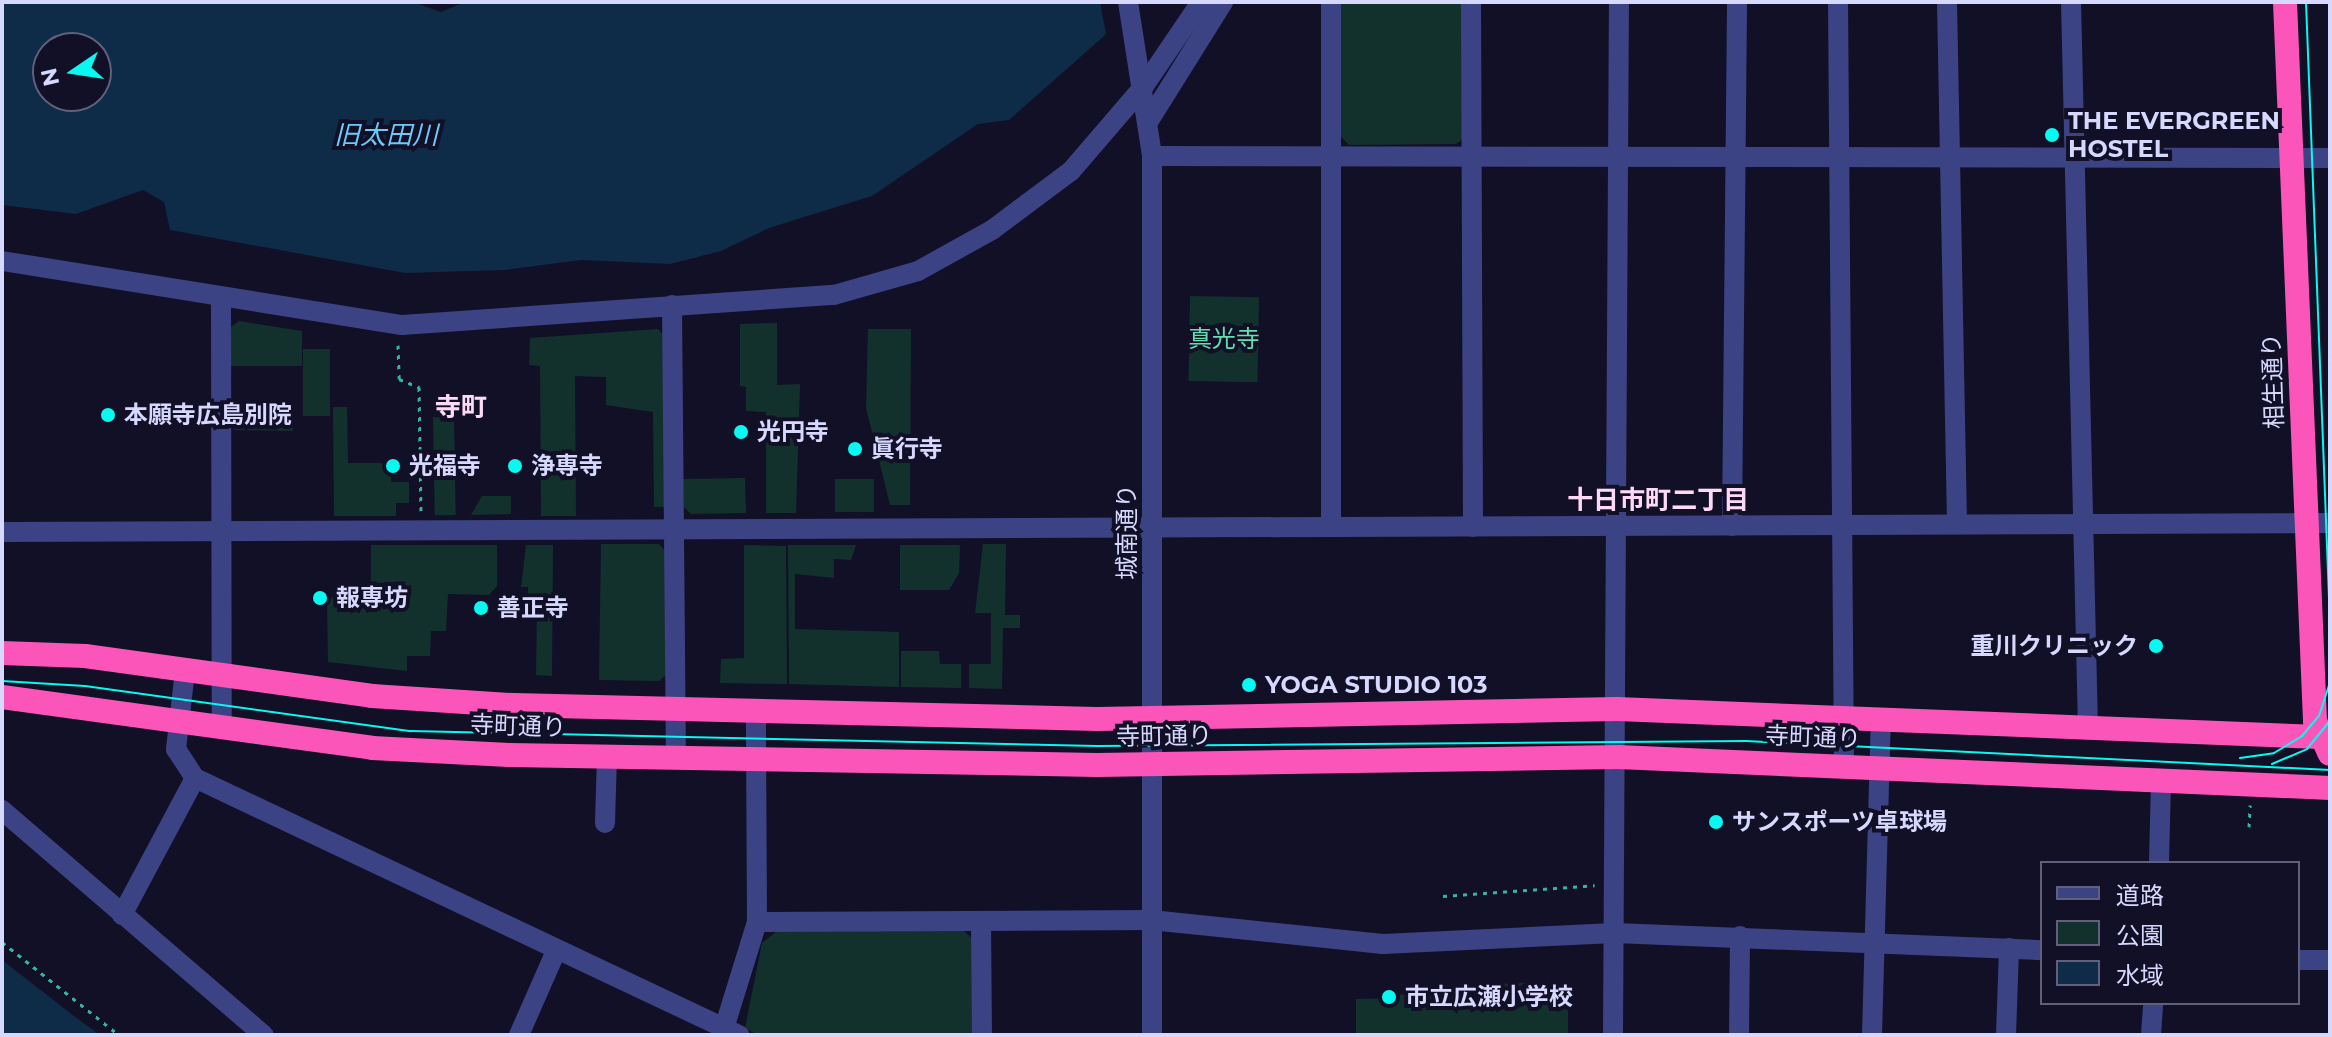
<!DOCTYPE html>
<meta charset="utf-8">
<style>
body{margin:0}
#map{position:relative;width:2332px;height:1037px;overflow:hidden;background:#111027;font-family:Montserrat,"Noto Sans JP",sans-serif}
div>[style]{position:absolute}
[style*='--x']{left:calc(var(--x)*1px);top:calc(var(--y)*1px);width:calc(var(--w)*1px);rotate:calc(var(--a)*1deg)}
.green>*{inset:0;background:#13312c;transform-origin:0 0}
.water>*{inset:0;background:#0e2b48}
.pier>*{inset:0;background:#111027}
.path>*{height:3px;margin-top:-1.5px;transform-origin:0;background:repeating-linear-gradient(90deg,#33b69d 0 4px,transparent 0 10px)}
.minor>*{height:20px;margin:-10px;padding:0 10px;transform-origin:10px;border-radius:10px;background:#3c4385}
.highway>*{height:24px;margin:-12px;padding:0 12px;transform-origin:12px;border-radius:12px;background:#fb55ba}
.tram>*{height:2px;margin:-1px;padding:0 1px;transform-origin:1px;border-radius:1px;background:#08f9f1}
.dots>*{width:22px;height:22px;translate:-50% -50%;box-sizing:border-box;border:4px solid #111027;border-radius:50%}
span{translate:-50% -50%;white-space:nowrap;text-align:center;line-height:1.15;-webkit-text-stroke:8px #111027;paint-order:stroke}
.poi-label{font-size:24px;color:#d7d8fe;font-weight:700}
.left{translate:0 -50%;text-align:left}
.right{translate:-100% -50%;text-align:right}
.park-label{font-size:24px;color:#64ddaf}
.street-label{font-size:24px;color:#d7d8fe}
.water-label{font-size:26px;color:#68cbfb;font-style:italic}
.neighbourhood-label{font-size:26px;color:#fed9f5;font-weight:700}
.frame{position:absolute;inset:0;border:4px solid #d7d8fe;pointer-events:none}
.legend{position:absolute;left:2040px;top:861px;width:260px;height:144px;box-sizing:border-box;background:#111027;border:2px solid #60607d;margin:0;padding:10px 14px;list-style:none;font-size:24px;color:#d7d8fe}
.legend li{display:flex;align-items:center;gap:16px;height:40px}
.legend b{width:40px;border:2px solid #60607d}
.north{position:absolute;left:32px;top:32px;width:80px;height:80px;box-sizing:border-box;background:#111027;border:2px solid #60607d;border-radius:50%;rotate:257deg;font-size:22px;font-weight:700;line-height:32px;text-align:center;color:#d7d8fe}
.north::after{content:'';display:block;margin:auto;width:28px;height:36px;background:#08f9f1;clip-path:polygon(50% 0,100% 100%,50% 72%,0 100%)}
</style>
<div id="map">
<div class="green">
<div style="clip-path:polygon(1341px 2px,1462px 2px,1463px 139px,1456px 144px,1349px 145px,1340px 136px)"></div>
<div style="left:1190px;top:296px;width:69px;height:85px;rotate:1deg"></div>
<div style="clip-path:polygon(239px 321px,302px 331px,302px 366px,230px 366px,231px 327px)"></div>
<div style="clip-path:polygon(777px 323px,777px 385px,800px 384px,796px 513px,766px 513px,766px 412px,746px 411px,746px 387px,740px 386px,740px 324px)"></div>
<div style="clip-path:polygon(658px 329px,665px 336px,666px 507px,654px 507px,653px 412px,606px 405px,606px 377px,575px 376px,576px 516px,541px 516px,540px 366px,529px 365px,530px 338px)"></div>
<div style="clip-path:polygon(868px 329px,911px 329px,910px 505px,890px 505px,866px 408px)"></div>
<div style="left:303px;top:349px;width:27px;height:67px"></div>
<div style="clip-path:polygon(333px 407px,347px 407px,348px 463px,391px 463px,391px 482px,409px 482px,409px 503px,396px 503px,396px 516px,334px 516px)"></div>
<div style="left:454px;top:417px;width:98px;height:21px;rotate:89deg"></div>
<div style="left:234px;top:419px;width:59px;height:11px;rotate:1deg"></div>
<div style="clip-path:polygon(745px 478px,746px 513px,691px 514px,684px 507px,683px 479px)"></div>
<div style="left:835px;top:479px;width:39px;height:33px"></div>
<div style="clip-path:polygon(482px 496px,511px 496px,511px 514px,471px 515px)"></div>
<div style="clip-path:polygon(601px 544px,659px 544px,666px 552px,667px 674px,659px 681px,599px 680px)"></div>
<div style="clip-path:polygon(983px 544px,1006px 544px,1005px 615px,1020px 615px,1020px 628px,1003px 628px,1002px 689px,969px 688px,969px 664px,991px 664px,991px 613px,975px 613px)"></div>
<div style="clip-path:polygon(371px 545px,497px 545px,497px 586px,489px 595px,448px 594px,446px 631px,431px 631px,430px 656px,407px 656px,407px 671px,328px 662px,327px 597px,371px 599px)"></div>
<div style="clip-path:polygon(526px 545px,553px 545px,552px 676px,536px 675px,537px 601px,528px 600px,528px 587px,521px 587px)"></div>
<div style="clip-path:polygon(744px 545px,786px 546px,787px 684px,720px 683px,721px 659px,744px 658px)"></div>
<div style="clip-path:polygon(788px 545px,856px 545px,851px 560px,834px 559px,834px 578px,795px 574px,795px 629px,899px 632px,899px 687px,789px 684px)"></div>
<div style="clip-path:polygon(900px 545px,960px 545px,959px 573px,949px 590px,900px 590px)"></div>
<div style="clip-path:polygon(901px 651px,939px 651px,940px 664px,961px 664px,961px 688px,901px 687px)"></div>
<div style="clip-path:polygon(777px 931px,964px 931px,975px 941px,975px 1035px,758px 1035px,745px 1028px,762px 943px)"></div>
<div style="clip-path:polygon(1568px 981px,1568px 1035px,1356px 1035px,1356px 999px,1394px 998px,1415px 987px)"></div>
</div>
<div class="water">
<div style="clip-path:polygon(evenodd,2px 2px,413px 2px,441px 12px,465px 2px,1130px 2px,1103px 37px,1009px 120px,978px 124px,872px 196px,769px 228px,721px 251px,670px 264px,581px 260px,505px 270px,405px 273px,170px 230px,164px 202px,143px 190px,76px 214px,2px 205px,2px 2px,48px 48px,96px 48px,96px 96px,48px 96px,48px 48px)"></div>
<div style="clip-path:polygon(2px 960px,74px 1016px,100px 1035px,2px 1035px)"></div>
</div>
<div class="pier">
<div style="clip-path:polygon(1100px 2px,1134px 2px,1107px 39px)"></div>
</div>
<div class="path">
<div style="--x:398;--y:345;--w:34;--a:88"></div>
<div style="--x:399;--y:379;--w:22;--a:22"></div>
<div style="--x:419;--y:387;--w:124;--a:89.1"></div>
<div style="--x:2249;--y:827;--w:22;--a:-87"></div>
<div style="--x:1443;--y:896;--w:152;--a:-4.1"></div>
<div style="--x:2;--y:942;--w:149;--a:38.5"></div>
</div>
<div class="minor">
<div style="--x:1128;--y:2;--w:156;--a:81.1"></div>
<div style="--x:1152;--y:156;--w:879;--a:90"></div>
<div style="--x:1471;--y:2;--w:525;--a:89.78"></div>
<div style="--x:1838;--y:2;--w:764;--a:89.55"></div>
<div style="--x:1947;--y:2;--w:522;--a:88.9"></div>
<div style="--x:2071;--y:2;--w:728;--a:88.66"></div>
<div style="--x:1150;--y:119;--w:138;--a:-58"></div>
<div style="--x:1152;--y:156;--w:1178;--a:0.1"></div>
<div style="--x:2;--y:261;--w:405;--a:9.1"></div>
<div style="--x:402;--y:325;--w:433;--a:-4"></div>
<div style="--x:834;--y:295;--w:87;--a:-15.9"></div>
<div style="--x:918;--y:271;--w:85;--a:-29"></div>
<div style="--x:992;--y:230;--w:99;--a:-36.8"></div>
<div style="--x:1071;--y:171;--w:112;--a:-49.3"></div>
<div style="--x:1144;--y:86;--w:102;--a:-55.8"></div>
<div style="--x:221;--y:298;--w:428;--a:89.9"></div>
<div style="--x:672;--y:305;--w:453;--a:89.5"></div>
<div style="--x:1732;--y:526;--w:524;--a:-89.45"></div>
<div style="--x:1331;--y:527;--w:525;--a:-90"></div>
<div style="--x:2;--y:532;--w:2328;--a:-0.22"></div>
<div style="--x:185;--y:671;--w:79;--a:96.6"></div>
<div style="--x:176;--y:749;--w:35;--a:57"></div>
<div style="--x:195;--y:778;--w:602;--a:25.29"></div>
<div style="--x:2;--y:810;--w:345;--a:40.7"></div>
<div style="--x:605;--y:823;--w:66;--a:-88.3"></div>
<div style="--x:2159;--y:863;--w:84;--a:-88.6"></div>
<div style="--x:122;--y:915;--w:155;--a:-61.9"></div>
<div style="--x:757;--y:922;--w:394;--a:-0.3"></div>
<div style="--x:1151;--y:920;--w:233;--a:5.9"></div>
<div style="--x:1383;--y:944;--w:232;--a:-2.7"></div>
<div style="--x:1615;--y:933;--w:427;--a:2.3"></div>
<div style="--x:981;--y:922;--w:113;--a:89.5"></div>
<div style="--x:2298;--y:960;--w:32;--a:0"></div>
<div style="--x:519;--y:1035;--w:92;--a:-66.2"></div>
<div style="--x:722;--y:1035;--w:118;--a:-72.8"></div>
<div style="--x:757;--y:922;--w:210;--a:-90.3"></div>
<div style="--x:1613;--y:1035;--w:1033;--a:-89.67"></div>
<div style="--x:1739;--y:1035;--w:99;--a:-89.4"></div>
<div style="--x:1872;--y:1035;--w:315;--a:-88.4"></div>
<div style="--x:2006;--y:1035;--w:87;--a:-88"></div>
<div style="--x:2151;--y:1035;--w:32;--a:-86"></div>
</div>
<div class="highway">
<div style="--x:2285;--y:2;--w:720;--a:87.61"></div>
<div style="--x:2315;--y:721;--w:36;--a:66"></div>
<div style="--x:2;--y:653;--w:83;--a:2.1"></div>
<div style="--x:85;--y:656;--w:290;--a:7.9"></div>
<div style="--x:372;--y:696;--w:141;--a:3.7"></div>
<div style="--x:513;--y:705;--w:584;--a:1.37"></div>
<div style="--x:1097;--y:719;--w:520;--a:-1.1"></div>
<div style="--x:1617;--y:709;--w:704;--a:2.28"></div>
<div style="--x:2;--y:697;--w:373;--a:7.8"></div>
<div style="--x:372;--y:748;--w:137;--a:2.9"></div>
<div style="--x:509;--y:755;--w:588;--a:0.97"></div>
<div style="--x:1097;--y:765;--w:521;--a:-0.88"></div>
<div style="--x:1618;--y:757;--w:713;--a:2.49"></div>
</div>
<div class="tram">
<div style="--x:2306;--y:2;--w:623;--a:87.79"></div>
<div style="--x:2;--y:681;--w:83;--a:3.4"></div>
<div style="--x:85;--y:686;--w:329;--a:7.9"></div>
<div style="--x:411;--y:731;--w:686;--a:1.25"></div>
<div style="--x:1097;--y:746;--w:649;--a:-0.44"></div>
<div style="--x:1746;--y:741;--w:585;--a:2.84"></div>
<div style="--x:2240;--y:758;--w:34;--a:-8"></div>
<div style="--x:2274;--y:753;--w:33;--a:-31"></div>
<div style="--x:2302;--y:736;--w:26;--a:-50"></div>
<div style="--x:2319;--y:716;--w:36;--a:-72"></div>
<div style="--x:2272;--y:764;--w:38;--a:-23"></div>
<div style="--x:2307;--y:749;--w:36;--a:-51"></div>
</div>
<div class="dots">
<div style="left:2052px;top:135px;background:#08f9f1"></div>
<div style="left:108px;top:415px;background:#08f9f1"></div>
<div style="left:741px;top:432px;background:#08f9f1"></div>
<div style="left:855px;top:449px;background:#08f9f1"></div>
<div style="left:393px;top:466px;background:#08f9f1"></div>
<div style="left:515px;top:466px;background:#08f9f1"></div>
<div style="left:320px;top:598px;background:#08f9f1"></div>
<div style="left:481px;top:608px;background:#08f9f1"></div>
<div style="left:2156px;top:646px;background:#08f9f1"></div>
<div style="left:1249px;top:685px;background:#08f9f1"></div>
<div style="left:1716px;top:822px;background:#08f9f1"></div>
<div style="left:1389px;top:997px;background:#08f9f1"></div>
</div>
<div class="poi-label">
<span class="left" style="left:2068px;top:135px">THE EVERGREEN<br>HOSTEL</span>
<span class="left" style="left:124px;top:415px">本願寺広島別院</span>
<span class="left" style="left:757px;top:432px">光円寺</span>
<span class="left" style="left:871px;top:449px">眞行寺</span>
<span class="left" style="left:409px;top:466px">光福寺</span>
<span class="left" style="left:531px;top:466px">浄専寺</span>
<span class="left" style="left:336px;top:598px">報専坊</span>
<span class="left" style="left:497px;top:608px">善正寺</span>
<span class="right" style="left:2138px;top:646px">重川クリニック</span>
<span class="left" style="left:1265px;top:685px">YOGA STUDIO 103</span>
<span class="left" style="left:1732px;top:822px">サンスポーツ卓球場</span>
<span class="left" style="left:1405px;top:997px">市立広瀬小学校</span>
</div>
<div class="park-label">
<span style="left:1224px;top:339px">真光寺</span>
</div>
<div class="street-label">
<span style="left:2273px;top:381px;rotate:-92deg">相生通り</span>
<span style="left:1127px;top:532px;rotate:-90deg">城南通り</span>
<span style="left:518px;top:726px;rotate:2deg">寺町通り</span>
<span style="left:1164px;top:736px;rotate:-1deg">寺町通り</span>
<span style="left:1813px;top:737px;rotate:2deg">寺町通り</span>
</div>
<div class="water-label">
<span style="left:386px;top:136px">旧太田川</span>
</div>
<div class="neighbourhood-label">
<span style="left:461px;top:408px">寺町</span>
<span style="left:1658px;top:501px">十日市町二丁目</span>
</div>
<div class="frame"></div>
<ul class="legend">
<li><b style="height:10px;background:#3c4385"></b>道路</li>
<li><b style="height:22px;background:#13312c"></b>公園</li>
<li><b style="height:22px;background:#0e2b48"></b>水域</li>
</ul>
<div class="north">N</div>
</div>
